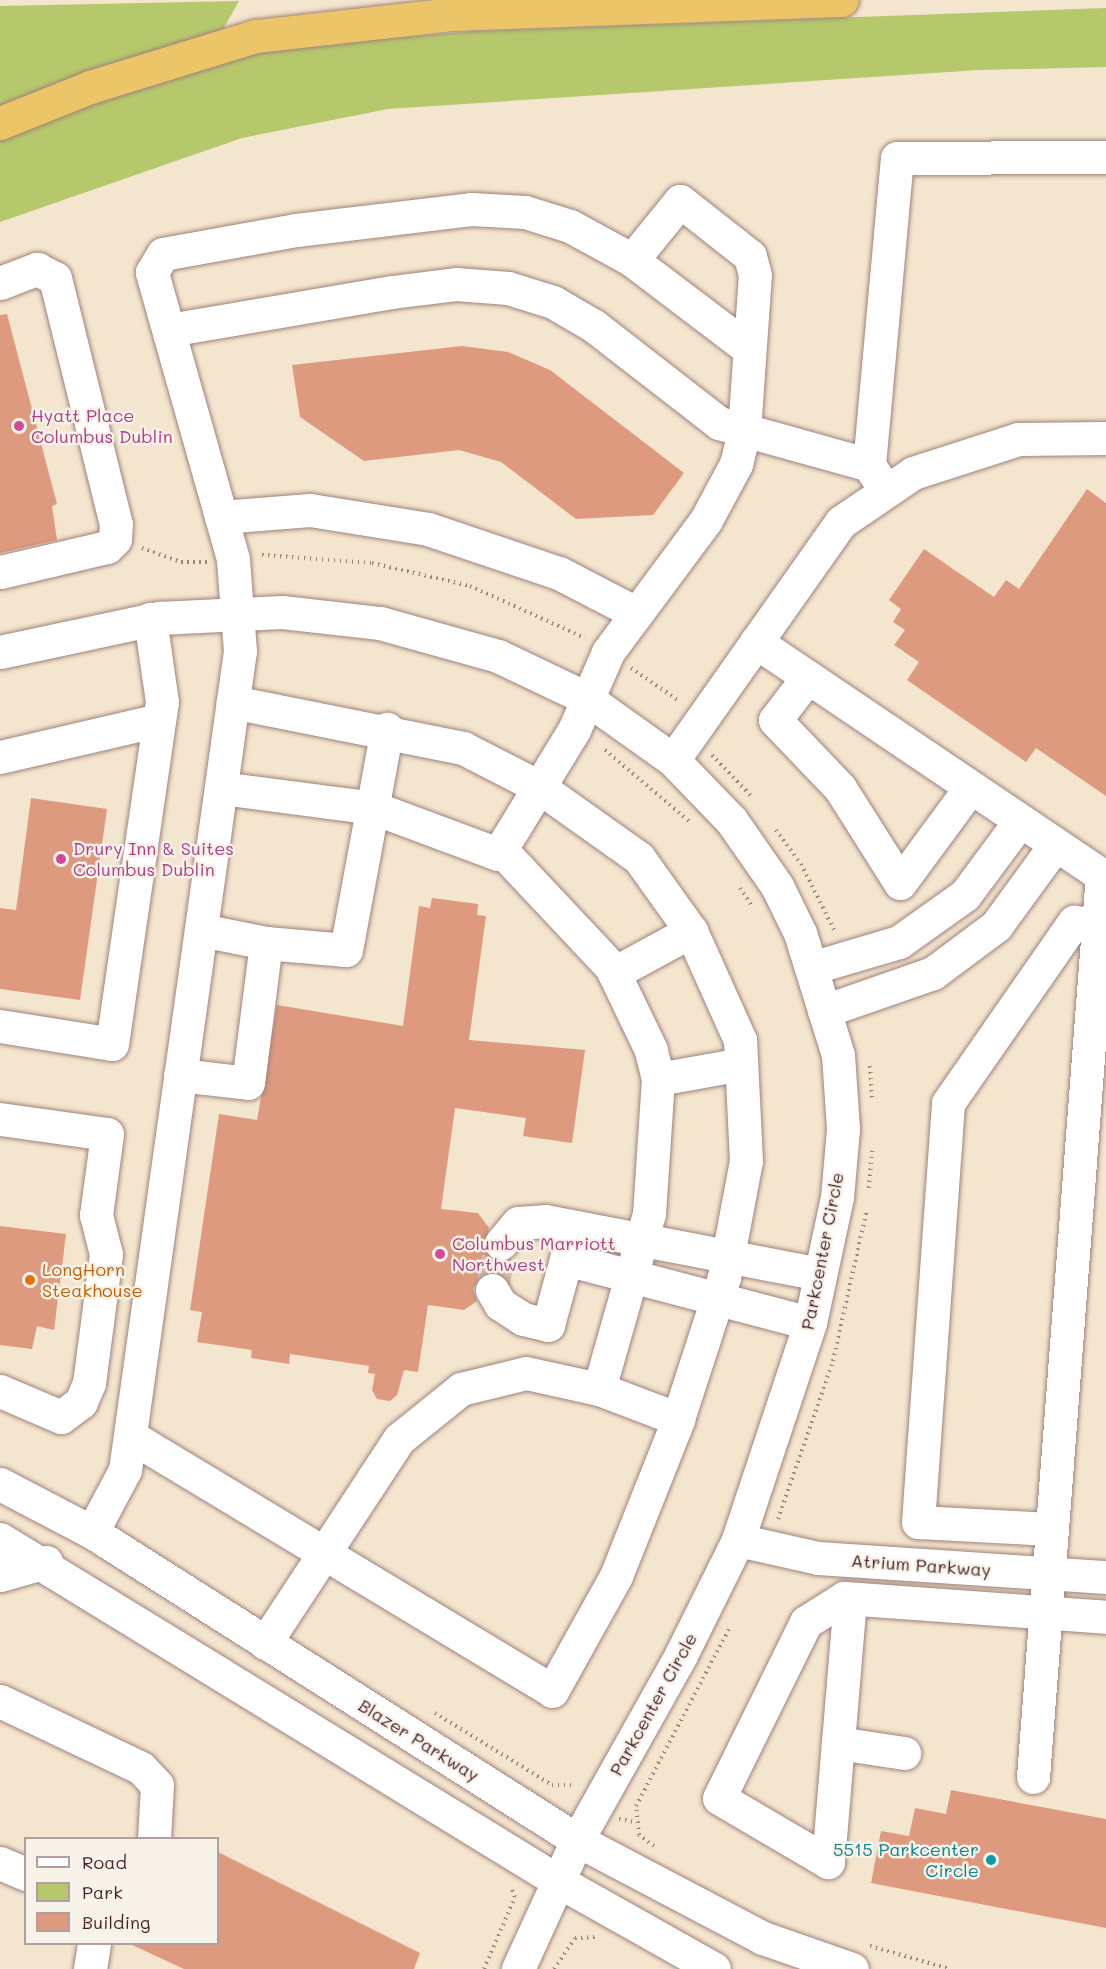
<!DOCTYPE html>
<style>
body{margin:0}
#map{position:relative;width:1106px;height:1969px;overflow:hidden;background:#f4e5ce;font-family:Mali,sans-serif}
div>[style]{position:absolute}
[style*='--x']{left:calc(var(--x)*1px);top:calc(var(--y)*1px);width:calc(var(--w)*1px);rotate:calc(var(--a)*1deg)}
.green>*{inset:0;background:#b6c86c}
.building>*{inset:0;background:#de9a7f}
.minor-tunnel>*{height:33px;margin-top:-16.5px;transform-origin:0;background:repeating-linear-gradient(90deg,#d2bdad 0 33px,transparent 0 49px)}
.path>*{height:4px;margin-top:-2px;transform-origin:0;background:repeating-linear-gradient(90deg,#9f827c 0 1.5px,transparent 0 6px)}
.roads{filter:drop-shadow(0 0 2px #9f827c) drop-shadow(0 0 2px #9f827c)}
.minor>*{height:33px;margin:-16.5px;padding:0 16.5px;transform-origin:16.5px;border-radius:16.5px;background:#fff}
.highway>*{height:33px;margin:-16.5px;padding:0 16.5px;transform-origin:16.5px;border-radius:16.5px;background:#ecc569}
.dots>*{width:16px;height:16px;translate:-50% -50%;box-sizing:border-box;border:3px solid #f7f3e8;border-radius:50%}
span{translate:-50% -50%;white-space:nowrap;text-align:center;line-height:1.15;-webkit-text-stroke:5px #f7f3e8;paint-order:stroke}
.hotel-label{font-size:18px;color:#b23c85}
.left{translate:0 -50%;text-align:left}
.street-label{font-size:18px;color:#4a1f2b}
.food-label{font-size:18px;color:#c56008}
.culture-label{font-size:18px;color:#0d838f}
.right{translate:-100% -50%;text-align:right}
.legend{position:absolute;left:24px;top:1837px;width:195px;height:108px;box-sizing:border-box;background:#f7f3e8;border:2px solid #b29e9c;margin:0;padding:8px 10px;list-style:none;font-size:18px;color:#4a1f2b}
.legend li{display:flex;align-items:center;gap:12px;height:30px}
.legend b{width:30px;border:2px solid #b29e9c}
</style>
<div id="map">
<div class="green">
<div style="clip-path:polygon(239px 1px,221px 33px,0 108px,0 6px)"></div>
<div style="clip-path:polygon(1106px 8px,1106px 67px,979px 70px,388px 109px,242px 138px,0 222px,0 139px,118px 92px,272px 49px,474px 31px)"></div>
</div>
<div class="building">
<div style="clip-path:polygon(7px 314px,57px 504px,52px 506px,57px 540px,0 553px,0 315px)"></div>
<div style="clip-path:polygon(462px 346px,508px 352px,550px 370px,684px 473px,653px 515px,576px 519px,501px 462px,459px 450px,364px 461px,300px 417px,292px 365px)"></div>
<div style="clip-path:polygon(1087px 489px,1106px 503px,1106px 796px,1036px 748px,1026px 762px,907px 680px,919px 662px,894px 645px,905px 630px,893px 622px,901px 609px,889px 600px,924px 549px,994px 597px,1006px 580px,1019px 589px)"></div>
<div style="clip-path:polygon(31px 798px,107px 809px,80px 1000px,0 989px,0 908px,16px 910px)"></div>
<div style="clip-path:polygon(432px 898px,478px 904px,477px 915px,486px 916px,469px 1040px,585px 1050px,572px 1143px,523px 1136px,526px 1118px,455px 1108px,441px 1209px,478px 1213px,489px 1228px,484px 1250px,497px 1261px,511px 1258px,510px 1277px,482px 1274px,473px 1289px,477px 1301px,464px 1310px,428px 1305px,418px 1372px,404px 1370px,397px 1395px,390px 1401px,377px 1399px,372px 1390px,375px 1374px,368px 1373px,369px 1366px,290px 1354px,289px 1364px,251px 1358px,252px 1350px,197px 1342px,202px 1312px,190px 1310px,219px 1114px,257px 1120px,277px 1005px,403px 1026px,419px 906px,430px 908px)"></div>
<div style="clip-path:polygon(0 1226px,66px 1234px,54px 1330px,37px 1326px,32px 1349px,0 1345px)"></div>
<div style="clip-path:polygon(951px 1790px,1106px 1819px,1106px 1928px,871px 1883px,881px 1831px,909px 1836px,915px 1808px,946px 1814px)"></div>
<div style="clip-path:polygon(218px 1852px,420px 1953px,414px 1969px,184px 1969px,130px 1944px,218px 1944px)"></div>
</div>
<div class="minor-tunnel">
<div style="--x:492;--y:1290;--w:48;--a:-79.2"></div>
</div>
<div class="path">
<div style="--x:142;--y:548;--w:41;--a:19.7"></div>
<div style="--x:181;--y:562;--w:26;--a:0"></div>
<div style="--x:262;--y:555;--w:110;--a:4.2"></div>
<div style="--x:372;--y:563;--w:101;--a:13.2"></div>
<div style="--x:470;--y:586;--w:126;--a:24.3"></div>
<div style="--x:631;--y:668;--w:58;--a:34.5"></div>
<div style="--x:605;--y:750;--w:113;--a:40.3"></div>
<div style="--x:712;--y:755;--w:58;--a:46.4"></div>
<div style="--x:776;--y:830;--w:42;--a:53.7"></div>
<div style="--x:801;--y:864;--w:76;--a:63.4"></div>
<div style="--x:740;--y:888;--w:23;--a:56"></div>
<div style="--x:870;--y:1066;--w:32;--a:86"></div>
<div style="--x:869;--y:1188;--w:38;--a:-85"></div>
<div style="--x:778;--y:1519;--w:167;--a:-70.8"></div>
<div style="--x:833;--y:1361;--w:152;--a:-77.4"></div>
<div style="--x:435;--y:1713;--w:137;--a:31.6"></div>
<div style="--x:552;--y:1785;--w:24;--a:0"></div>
<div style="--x:619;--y:1819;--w:15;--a:11"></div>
<div style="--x:654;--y:1846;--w:19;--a:-144"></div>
<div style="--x:639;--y:1835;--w:29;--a:-96"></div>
<div style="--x:636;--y:1806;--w:202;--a:-62.3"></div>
<div style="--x:870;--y:1946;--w:83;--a:16"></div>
<div style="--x:484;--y:1969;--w:78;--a:-66.7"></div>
<div style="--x:515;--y:1897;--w:10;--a:-114"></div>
<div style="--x:554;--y:1969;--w:37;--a:-56"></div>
<div style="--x:575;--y:1938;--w:22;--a:-3"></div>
</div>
<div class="roads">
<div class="minor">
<div style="--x:0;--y:283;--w:40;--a:-21"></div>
<div style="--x:37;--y:269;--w:20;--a:27"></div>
<div style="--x:55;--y:278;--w:253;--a:76.1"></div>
<div style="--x:116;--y:524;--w:15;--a:94"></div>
<div style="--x:115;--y:539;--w:11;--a:135"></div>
<div style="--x:107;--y:547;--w:110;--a:166.8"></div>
<div style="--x:169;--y:330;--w:226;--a:-9.7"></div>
<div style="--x:392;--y:292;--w:64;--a:-7.1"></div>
<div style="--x:456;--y:284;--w:52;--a:4.4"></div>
<div style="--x:508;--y:288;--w:47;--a:17.3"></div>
<div style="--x:553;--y:302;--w:48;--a:30.3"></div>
<div style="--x:594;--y:326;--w:158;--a:37.8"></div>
<div style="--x:719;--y:423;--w:156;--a:15.6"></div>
<div style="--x:881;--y:483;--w:22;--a:-124"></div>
<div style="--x:869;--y:465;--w:308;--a:-84.8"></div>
<div style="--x:897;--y:158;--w:209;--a:-0.3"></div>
<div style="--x:221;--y:517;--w:89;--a:-4.5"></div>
<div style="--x:310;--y:510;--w:120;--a:9.1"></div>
<div style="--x:428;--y:529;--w:138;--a:18.6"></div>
<div style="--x:559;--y:573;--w:87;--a:27.5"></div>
<div style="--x:756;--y:642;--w:422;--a:34"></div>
<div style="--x:0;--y:652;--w:163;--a:-12.1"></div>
<div style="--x:159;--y:618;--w:123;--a:-2.8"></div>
<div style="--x:282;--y:612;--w:99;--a:6.4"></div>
<div style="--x:380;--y:623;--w:123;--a:15.6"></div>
<div style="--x:498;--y:656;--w:98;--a:25.5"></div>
<div style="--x:586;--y:698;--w:107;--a:35.5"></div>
<div style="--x:673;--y:760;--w:83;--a:46"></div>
<div style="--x:731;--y:820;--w:80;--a:55.1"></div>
<div style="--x:777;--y:886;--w:52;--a:63.9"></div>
<div style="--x:800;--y:933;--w:128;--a:72.7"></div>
<div style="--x:838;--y:1055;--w:74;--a:86.1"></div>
<div style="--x:843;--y:1129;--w:68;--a:95"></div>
<div style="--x:837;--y:1197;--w:129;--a:102.1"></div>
<div style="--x:810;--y:1323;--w:229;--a:108.4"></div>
<div style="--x:738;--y:1540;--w:128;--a:116.4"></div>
<div style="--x:681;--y:1655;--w:212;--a:119.3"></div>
<div style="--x:577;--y:1840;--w:142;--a:114.6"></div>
<div style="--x:808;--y:677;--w:54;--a:127.5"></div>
<div style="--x:775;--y:720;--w:94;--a:46.3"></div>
<div style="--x:840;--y:788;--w:112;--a:57.7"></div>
<div style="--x:900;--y:883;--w:118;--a:-53.6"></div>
<div style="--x:0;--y:757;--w:163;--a:-13.1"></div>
<div style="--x:673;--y:760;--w:291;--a:-54.8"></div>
<div style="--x:841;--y:522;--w:87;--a:-34.2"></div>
<div style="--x:913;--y:473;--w:110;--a:-17.9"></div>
<div style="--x:1018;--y:439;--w:88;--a:-0.7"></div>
<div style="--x:221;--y:788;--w:154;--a:7.4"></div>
<div style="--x:374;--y:808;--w:132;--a:20.4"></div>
<div style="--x:498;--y:854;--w:145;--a:-58.5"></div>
<div style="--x:574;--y:730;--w:85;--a:-66.4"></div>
<div style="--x:608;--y:652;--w:164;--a:-53.4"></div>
<div style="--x:706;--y:520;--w:64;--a:-61.8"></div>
<div style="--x:736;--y:464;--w:34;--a:-76"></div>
<div style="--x:744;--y:431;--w:156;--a:-86"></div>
<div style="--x:755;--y:275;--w:20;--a:-105"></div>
<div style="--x:750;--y:256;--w:89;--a:-141.8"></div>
<div style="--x:680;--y:201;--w:76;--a:129.1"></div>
<div style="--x:201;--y:930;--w:66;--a:11.3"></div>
<div style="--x:811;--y:968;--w:92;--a:-16.5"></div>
<div style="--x:899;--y:942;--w:81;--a:-35.5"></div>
<div style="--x:965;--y:895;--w:92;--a:-53.4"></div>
<div style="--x:614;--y:973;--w:88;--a:-28.6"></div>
<div style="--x:824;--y:1011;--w:115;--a:-19.2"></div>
<div style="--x:933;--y:973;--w:79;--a:-36.7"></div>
<div style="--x:996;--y:926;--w:100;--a:-53.9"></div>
<div style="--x:0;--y:1026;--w:113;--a:9.1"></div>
<div style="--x:112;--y:1044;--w:346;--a:-81.7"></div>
<div style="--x:162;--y:702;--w:84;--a:-98.2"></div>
<div style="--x:180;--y:1075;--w:68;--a:6.7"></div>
<div style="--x:248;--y:1083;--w:141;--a:-82.7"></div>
<div style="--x:266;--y:943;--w:80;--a:5"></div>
<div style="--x:346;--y:950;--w:225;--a:-79.5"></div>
<div style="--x:658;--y:1079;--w:84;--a:-10.2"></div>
<div style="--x:0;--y:1119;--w:108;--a:8"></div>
<div style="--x:107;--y:1134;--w:82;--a:97.7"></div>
<div style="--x:96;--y:1215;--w:40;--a:75.6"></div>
<div style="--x:106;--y:1254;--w:130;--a:97.5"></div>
<div style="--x:89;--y:1383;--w:21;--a:113"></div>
<div style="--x:81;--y:1402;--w:25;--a:143"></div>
<div style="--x:61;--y:1417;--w:66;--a:-156.9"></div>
<div style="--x:501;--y:1243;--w:26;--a:-50"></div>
<div style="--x:518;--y:1223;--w:27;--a:-4"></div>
<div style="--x:545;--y:1221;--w:280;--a:10.9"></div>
<div style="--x:492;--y:1290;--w:16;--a:60"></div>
<div style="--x:500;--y:1304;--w:27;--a:33"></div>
<div style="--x:523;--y:1319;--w:26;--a:13"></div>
<div style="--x:548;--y:1325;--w:68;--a:-74.7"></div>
<div style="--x:566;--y:1259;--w:252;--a:14.7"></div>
<div style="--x:599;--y:1389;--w:85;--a:20.8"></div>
<div style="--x:130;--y:1436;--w:493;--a:31.1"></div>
<div style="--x:552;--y:1691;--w:132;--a:-60.9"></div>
<div style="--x:616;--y:1576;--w:159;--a:-68.3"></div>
<div style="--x:675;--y:1428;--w:159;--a:-72"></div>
<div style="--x:724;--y:1277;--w:118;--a:-79.3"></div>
<div style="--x:746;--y:1161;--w:121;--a:-92.8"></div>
<div style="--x:740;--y:1040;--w:120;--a:-114.2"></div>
<div style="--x:691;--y:931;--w:90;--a:-125.5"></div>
<div style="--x:639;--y:858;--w:123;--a:-144.6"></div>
<div style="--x:539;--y:787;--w:85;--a:-152.8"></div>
<div style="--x:463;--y:748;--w:235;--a:-168.7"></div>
<div style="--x:0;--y:1484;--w:104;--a:27.6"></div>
<div style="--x:92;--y:1532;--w:575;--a:32.42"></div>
<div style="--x:577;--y:1840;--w:210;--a:27.8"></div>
<div style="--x:763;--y:1938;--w:94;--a:19.2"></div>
<div style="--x:1051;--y:1529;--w:133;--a:-177"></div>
<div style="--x:918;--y:1522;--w:420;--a:-85.9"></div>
<div style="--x:948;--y:1103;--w:221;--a:-55.2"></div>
<div style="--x:1074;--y:922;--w:24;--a:7"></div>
<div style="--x:92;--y:1532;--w:70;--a:-62"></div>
<div style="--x:125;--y:1470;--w:827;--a:-82.01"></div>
<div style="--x:240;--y:651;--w:92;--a:-94.4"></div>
<div style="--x:233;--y:559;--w:298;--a:-105.8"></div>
<div style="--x:152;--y:272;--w:21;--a:-59"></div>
<div style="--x:163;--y:254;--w:135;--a:-10.2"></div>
<div style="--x:296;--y:230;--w:176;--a:-6.8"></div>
<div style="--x:471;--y:209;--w:54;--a:3.2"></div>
<div style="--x:525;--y:212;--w:47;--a:17.3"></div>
<div style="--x:570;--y:226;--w:71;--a:28.7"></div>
<div style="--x:632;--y:260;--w:146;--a:37.2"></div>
<div style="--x:0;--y:1539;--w:654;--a:31.5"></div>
<div style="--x:558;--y:1881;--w:179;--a:29.4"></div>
<div style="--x:738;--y:1540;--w:82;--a:12.7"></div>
<div style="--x:818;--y:1558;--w:289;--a:3.8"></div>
<div style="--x:0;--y:1575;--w:48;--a:-15.8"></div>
<div style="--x:850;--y:1599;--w:264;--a:94.8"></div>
<div style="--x:828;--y:1862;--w:126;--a:-149.6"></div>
<div style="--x:719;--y:1798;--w:196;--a:-63.7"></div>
<div style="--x:806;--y:1622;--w:45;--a:-32.3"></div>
<div style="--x:844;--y:1598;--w:263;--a:4.1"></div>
<div style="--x:265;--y:1643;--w:244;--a:-56.7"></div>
<div style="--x:399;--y:1439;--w:80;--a:-38.9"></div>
<div style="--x:461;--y:1389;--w:67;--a:-13.8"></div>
<div style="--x:526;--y:1373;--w:75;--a:12.4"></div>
<div style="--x:599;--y:1389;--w:182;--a:-74.1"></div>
<div style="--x:649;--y:1214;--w:135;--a:-86.2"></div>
<div style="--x:658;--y:1079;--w:30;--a:-104"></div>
<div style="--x:651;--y:1050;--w:92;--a:-115.7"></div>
<div style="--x:611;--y:967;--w:161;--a:-133.2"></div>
<div style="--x:0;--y:1701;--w:156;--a:25.4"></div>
<div style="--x:141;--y:1768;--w:23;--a:47"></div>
<div style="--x:157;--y:1785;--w:53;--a:93.2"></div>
<div style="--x:838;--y:1743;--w:67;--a:8.6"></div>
<div style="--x:1033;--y:1777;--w:905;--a:-85.63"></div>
<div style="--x:0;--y:1863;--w:28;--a:23"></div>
<div style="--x:90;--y:1969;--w:25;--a:-81"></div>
</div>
<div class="highway">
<div style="--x:0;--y:123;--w:97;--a:-21.8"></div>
<div style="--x:90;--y:87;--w:174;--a:-17.1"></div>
<div style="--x:256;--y:36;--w:198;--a:-6.4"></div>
<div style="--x:453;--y:14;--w:389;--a:-2.1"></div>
</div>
</div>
<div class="dots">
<div style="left:19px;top:426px;background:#d1479c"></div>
<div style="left:61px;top:859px;background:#d1479c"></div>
<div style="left:440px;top:1254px;background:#d1479c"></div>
<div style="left:30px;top:1280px;background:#e8710a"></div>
<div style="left:991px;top:1860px;background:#0f9aa8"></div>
</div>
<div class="hotel-label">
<span class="left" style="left:31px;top:426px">Hyatt Place<br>Columbus Dublin</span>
<span class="left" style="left:73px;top:859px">Drury Inn &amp; Suites<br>Columbus Dublin</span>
<span class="left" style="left:452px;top:1254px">Columbus Marriott<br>Northwest</span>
</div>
<div class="street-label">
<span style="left:822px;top:1251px;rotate:-79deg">Parkcenter Circle</span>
<span style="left:921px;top:1565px;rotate:4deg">Atrium Parkway</span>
<span style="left:653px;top:1704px;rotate:-61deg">Parkcenter Circle</span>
<span style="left:419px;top:1740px;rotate:32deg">Blazer Parkway</span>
</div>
<div class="food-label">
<span class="left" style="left:42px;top:1280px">LongHorn<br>Steakhouse</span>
</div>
<div class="culture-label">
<span class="right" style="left:979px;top:1860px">5515 Parkcenter<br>Circle</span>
</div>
<ul class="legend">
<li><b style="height:8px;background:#fff"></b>Road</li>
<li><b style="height:16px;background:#b6c86c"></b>Park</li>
<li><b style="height:16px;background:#de9a7f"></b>Building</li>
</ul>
</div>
